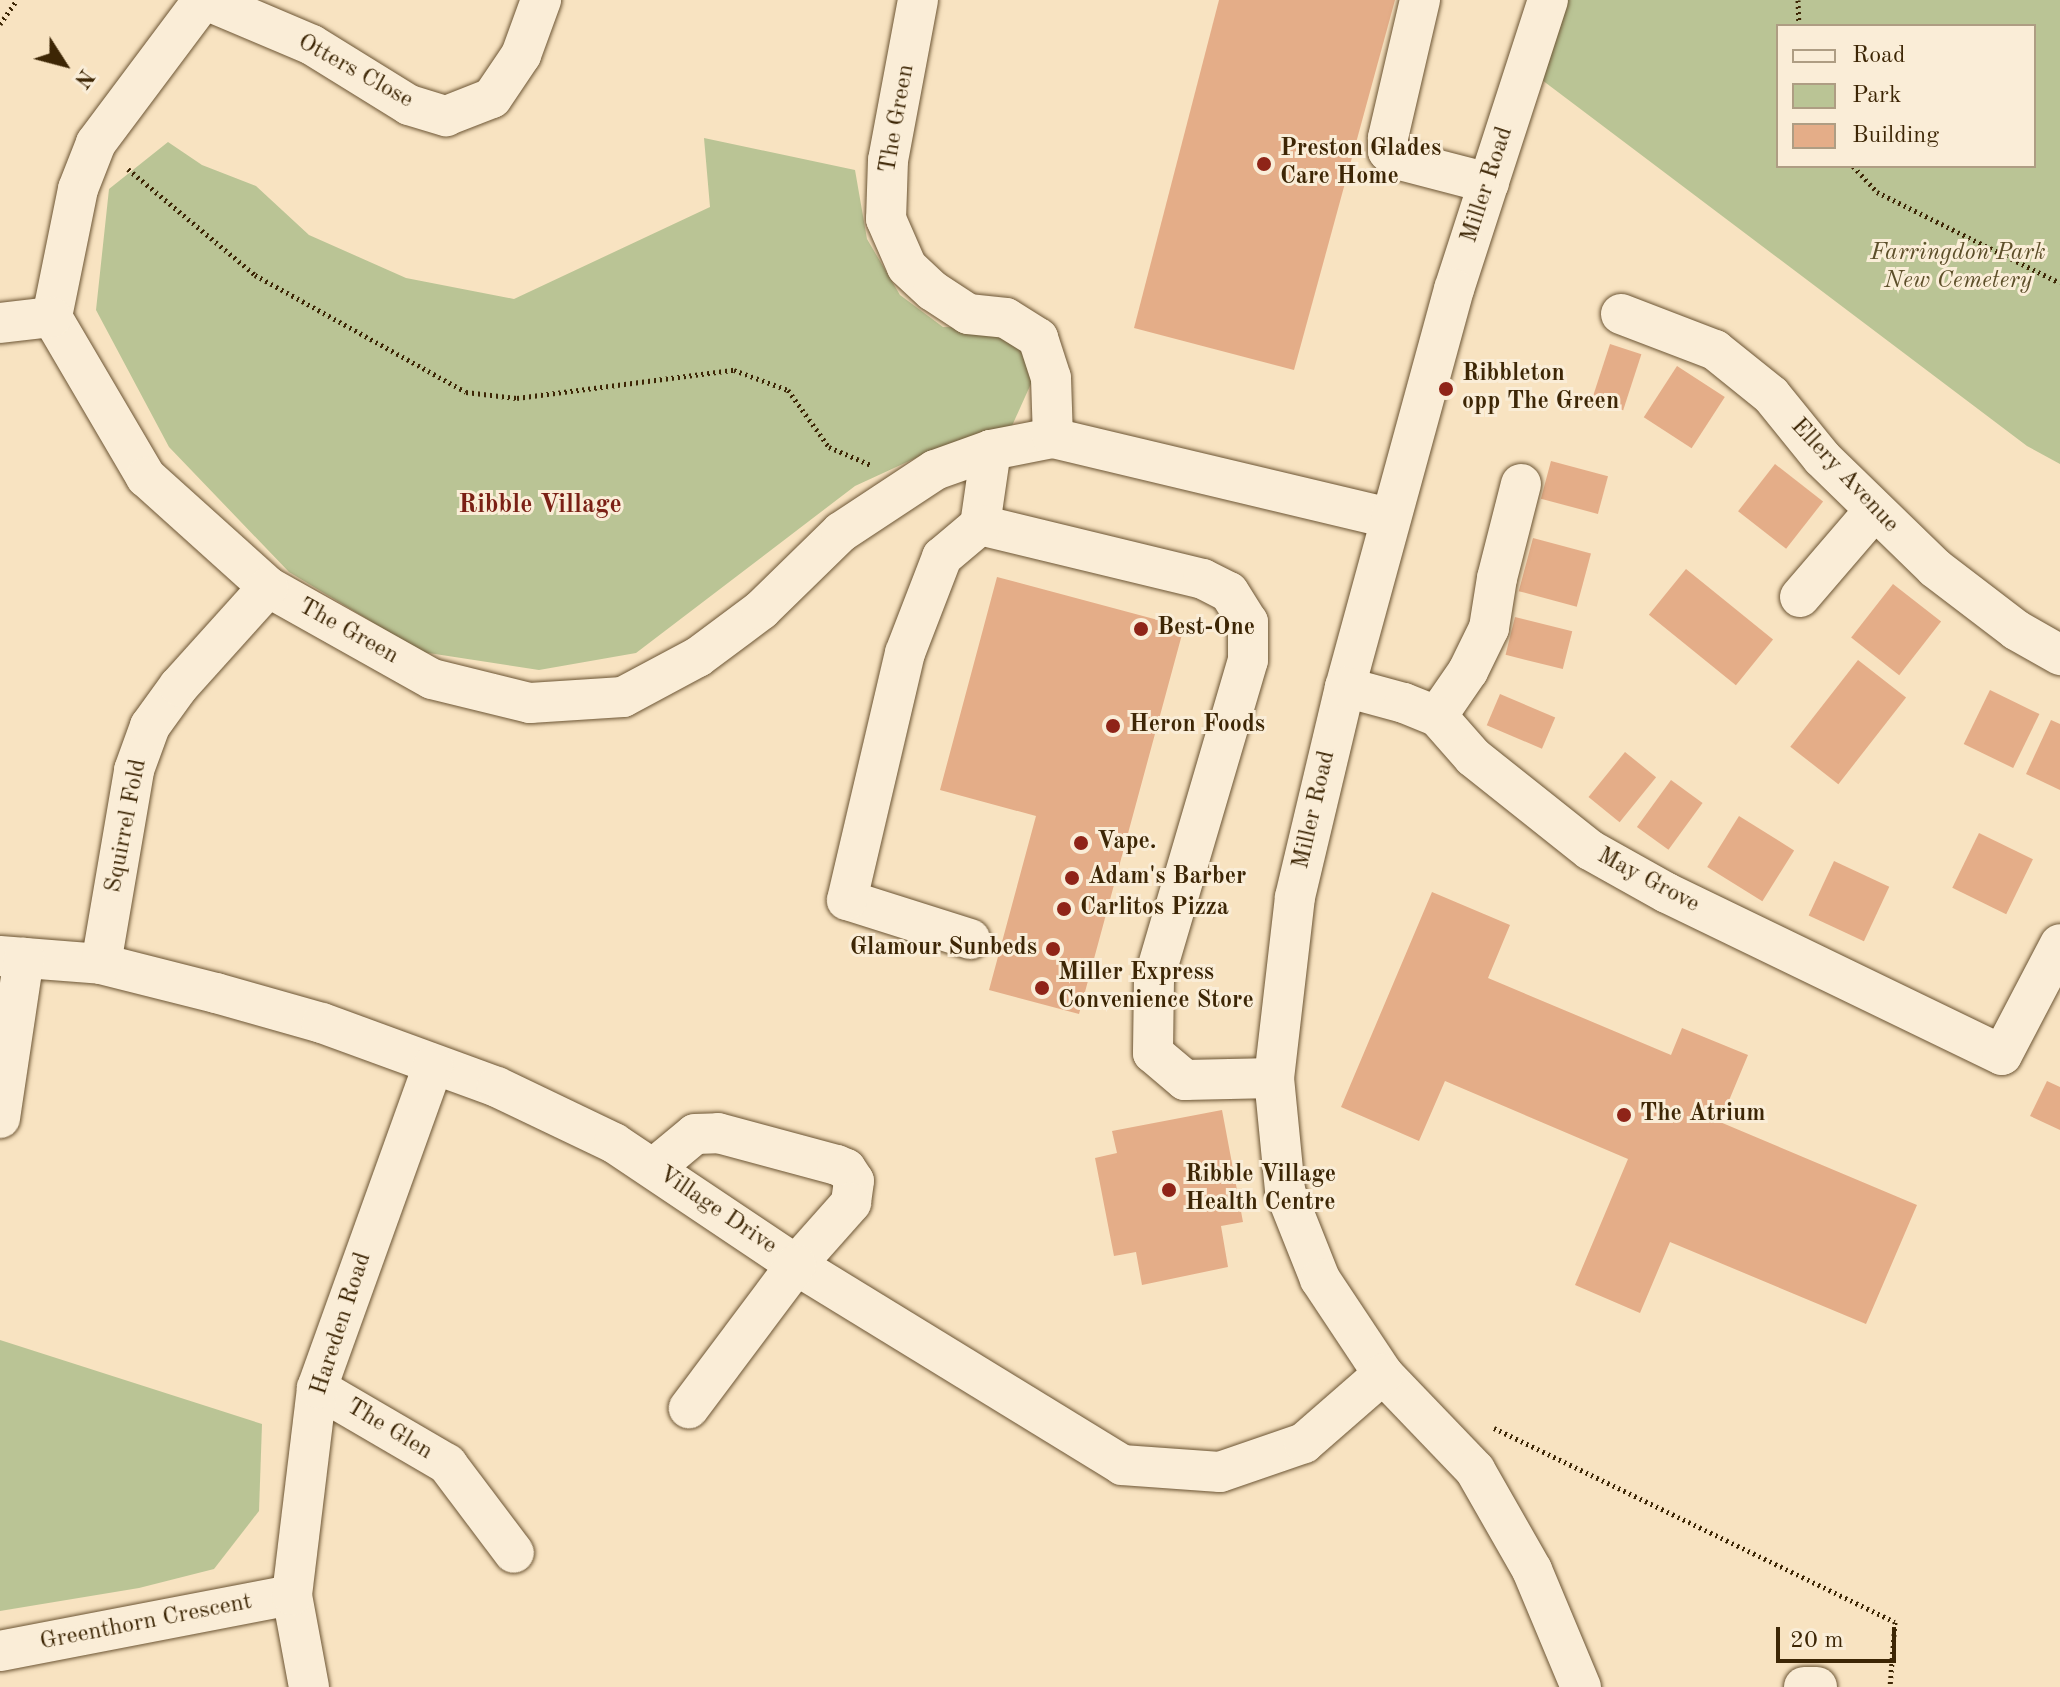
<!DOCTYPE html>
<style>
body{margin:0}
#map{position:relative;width:2060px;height:1687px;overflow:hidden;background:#f8e3c1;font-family:"Old Standard TT",serif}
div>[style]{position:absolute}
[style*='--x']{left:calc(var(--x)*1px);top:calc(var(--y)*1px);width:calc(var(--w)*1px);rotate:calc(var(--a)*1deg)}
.green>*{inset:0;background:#bac495}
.building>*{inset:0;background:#e4ad88;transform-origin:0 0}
.path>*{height:5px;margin-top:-2.5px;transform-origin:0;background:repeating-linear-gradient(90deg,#3d2605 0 2px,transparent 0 6px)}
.roads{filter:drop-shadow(0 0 2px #6c5534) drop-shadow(0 0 2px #6c5534)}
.minor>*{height:40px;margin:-20px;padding:0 20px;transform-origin:20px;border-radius:20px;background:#faedd7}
.dots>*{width:22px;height:22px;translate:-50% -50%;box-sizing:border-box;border:4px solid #faedd7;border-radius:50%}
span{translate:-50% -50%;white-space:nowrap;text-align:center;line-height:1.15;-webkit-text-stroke:6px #faedd7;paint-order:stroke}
.street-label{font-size:24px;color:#3d2605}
.poi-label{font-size:24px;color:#3d2605;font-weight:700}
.left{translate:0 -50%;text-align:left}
.right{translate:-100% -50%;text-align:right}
.park-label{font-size:24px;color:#5c4e29;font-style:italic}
.neighbourhood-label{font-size:26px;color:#7a1f14;font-weight:700}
.legend{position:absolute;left:1776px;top:24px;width:260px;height:144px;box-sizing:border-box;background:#faedd7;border:2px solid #ae9d83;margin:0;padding:10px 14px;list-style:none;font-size:24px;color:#3d2605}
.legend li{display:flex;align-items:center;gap:16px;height:40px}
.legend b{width:40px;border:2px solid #ae9d83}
.north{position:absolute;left:24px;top:24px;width:80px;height:80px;-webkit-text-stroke:6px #faedd7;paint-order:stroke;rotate:126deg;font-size:22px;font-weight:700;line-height:32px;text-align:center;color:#3d2605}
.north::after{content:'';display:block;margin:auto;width:28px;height:36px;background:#3d2605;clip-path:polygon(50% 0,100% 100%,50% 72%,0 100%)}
.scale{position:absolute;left:1776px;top:1627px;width:120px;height:36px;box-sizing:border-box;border:4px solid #3d2605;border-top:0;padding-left:10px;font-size:24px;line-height:28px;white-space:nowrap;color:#3d2605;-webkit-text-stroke:6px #faedd7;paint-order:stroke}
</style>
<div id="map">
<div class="green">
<div style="clip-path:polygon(evenodd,1567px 0,2060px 0,2060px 464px,2027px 446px,1542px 80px,1567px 0,1778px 26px,2034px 26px,2034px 166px,1778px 166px,1778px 26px)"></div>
<div style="clip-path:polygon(704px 138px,855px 170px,867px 239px,900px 295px,943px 327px,989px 328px,1023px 342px,1034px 377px,1011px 428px,931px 451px,855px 486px,636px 653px,539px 670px,422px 652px,289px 572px,169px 447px,96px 310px,109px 189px,168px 142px,202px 165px,256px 186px,309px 235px,406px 278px,514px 299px,710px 207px)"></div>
<div style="clip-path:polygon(0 1340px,262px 1424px,259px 1511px,214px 1569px,139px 1588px,0 1611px)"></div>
</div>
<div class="building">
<div style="clip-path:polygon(1219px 0,1395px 0,1294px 370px,1134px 328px)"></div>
<div style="left:1610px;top:344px;width:33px;height:59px;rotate:18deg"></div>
<div style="left:1677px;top:366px;width:57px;height:61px;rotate:33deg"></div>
<div style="left:1551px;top:461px;width:59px;height:39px;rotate:15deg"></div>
<div style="left:1775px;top:464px;width:61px;height:60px;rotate:38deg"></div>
<div style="left:1533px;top:538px;width:60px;height:55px;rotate:15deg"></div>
<div style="left:1686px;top:569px;width:112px;height:59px;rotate:39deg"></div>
<div style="clip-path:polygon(997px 577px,1184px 627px,1079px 1014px,989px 990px,1036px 816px,940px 790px)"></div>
<div style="left:1893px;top:584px;width:61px;height:68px;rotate:38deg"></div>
<div style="left:1515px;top:617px;width:59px;height:39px;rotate:14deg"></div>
<div style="left:1858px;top:660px;width:61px;height:110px;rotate:38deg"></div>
<div style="left:1990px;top:690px;width:55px;height:60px;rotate:26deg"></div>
<div style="left:1500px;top:694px;width:60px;height:34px;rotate:23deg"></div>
<div style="clip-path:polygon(2051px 720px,2060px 724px,2060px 790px,2026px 774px)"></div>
<div style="left:1625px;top:752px;width:40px;height:58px;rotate:39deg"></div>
<div style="left:1671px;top:780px;width:39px;height:58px;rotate:36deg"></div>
<div style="left:1739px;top:816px;width:65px;height:60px;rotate:32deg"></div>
<div style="left:1979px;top:833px;width:60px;height:61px;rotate:26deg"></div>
<div style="left:1834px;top:861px;width:61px;height:60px;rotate:25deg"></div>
<div style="clip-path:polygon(1432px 892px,1510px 925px,1488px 978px,1671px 1055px,1682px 1028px,1748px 1055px,1720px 1122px,1917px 1205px,1866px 1324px,1670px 1242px,1640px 1313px,1575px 1285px,1628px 1159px,1445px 1081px,1419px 1141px,1341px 1107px)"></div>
<div style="clip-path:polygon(2047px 1081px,2060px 1087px,2060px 1130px,2030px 1116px)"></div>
<div style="clip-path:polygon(1222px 1110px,1243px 1222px,1221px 1226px,1228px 1267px,1142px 1285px,1136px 1252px,1114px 1256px,1095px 1158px,1117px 1153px,1112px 1131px)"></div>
</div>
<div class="path">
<div style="--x:1798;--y:0;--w:26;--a:88"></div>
<div style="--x:0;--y:24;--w:29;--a:-55"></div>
<div style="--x:1853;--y:166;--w:35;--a:47"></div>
<div style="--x:1877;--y:192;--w:204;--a:26.4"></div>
<div style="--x:128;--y:169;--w:165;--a:39.8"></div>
<div style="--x:255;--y:275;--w:241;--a:29"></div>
<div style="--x:466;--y:392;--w:51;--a:6.7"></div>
<div style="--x:517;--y:398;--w:219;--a:-7.4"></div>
<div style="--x:734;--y:370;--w:58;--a:20.3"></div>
<div style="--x:788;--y:390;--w:70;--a:54.3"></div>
<div style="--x:829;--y:447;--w:46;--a:23.2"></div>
<div style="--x:1494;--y:1428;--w:445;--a:25.8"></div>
<div style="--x:1895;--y:1622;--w:65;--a:94.4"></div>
</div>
<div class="roads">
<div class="minor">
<div style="--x:203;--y:0;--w:179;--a:126.8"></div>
<div style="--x:96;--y:143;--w:49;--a:111.4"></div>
<div style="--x:78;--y:189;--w:131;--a:101.5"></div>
<div style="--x:52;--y:317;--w:186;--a:59.6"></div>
<div style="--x:146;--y:477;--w:164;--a:42"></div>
<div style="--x:268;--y:587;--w:188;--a:29.3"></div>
<div style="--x:432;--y:679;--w:101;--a:13.8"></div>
<div style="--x:530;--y:703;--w:93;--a:-3.7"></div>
<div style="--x:623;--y:697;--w:85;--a:-28.1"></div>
<div style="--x:698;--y:657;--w:79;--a:-36.7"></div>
<div style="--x:761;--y:610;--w:112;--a:-44.3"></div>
<div style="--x:841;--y:532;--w:113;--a:-33.4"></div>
<div style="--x:935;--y:470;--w:59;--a:-19.7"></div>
<div style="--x:991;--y:450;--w:63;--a:-11"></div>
<div style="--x:1053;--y:438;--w:346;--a:13.4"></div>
<div style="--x:206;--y:0;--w:115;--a:23"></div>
<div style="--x:312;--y:45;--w:114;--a:31.7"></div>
<div style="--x:409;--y:105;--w:39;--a:17"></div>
<div style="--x:446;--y:116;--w:49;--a:-21.4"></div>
<div style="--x:492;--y:98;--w:52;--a:-56"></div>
<div style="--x:521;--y:55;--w:59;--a:-70"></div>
<div style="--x:918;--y:0;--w:163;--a:100.6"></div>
<div style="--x:888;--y:160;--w:59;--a:91.9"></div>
<div style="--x:886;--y:219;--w:52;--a:66.4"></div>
<div style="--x:907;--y:267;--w:35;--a:43"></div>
<div style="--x:933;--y:291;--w:42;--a:33.3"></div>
<div style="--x:968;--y:314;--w:38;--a:6"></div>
<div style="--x:1006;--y:318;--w:38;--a:32"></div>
<div style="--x:1038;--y:338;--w:42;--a:72"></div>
<div style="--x:1051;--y:378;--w:60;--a:88.1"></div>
<div style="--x:1420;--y:0;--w:142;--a:103.1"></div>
<div style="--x:1388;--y:138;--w:13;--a:90"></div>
<div style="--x:1388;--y:151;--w:11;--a:45"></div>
<div style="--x:1396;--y:159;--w:96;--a:14.5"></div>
<div style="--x:1548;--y:0;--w:304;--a:108"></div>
<div style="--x:1454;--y:289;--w:413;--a:105.3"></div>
<div style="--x:1345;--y:687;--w:216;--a:103.4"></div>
<div style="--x:1295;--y:897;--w:182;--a:96.6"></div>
<div style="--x:1274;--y:1078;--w:114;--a:84.4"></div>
<div style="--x:1285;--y:1191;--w:95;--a:68.3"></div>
<div style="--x:1320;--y:1279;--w:114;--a:56.4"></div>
<div style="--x:1383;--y:1374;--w:133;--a:46.2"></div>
<div style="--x:1475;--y:1470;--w:115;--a:60.3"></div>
<div style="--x:1532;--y:1570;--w:127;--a:67.3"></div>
<div style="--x:1621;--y:314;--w:101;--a:21"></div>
<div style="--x:1715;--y:350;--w:72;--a:38.8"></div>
<div style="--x:1771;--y:395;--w:81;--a:51"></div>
<div style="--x:1822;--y:458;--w:158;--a:44.2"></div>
<div style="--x:1935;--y:568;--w:102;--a:37.4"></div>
<div style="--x:2016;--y:630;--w:51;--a:29.6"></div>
<div style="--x:0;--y:323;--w:52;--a:-6.6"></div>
<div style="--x:991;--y:450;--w:76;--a:98.3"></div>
<div style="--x:980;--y:525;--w:229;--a:13.6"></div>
<div style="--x:1203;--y:579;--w:29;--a:27"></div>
<div style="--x:1229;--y:592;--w:36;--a:58"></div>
<div style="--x:1248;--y:622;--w:38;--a:90"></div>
<div style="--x:1248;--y:660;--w:333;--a:106.4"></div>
<div style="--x:1154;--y:979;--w:74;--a:90.8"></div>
<div style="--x:1153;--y:1053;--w:42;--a:40.2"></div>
<div style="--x:1185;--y:1080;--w:89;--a:-1.3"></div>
<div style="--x:1521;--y:484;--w:97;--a:104.3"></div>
<div style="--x:1497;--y:578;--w:51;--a:99.1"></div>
<div style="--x:1489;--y:628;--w:48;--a:116"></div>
<div style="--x:1468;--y:671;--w:55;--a:124.6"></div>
<div style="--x:1437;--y:716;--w:55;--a:48.7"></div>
<div style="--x:1473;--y:757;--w:149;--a:38.5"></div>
<div style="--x:1590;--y:850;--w:88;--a:29.2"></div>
<div style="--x:1667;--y:893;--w:372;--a:25.8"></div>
<div style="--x:2002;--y:1055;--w:125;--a:-62.4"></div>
<div style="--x:1800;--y:597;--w:113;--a:-49.3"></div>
<div style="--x:1345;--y:687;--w:61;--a:15.2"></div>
<div style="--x:1404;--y:703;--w:35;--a:22"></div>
<div style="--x:970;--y:939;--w:129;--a:-162.4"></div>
<div style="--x:847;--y:900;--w:254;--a:-76.8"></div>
<div style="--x:905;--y:653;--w:103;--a:-68.9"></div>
<div style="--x:942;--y:557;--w:50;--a:-40.1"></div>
<div style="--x:0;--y:956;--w:101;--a:4.5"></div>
<div style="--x:101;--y:964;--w:119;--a:14.2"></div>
<div style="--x:216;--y:993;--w:110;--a:15.8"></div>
<div style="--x:322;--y:1023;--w:186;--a:20.1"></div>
<div style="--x:497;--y:1087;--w:130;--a:25.6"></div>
<div style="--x:614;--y:1143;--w:219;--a:33.8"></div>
<div style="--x:796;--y:1265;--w:382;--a:31.5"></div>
<div style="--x:1122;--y:1465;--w:98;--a:4.1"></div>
<div style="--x:1220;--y:1472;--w:89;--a:-19"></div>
<div style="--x:1304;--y:1443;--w:105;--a:-41.1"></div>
<div style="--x:101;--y:964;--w:197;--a:-80.3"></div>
<div style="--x:134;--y:770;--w:47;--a:-70"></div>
<div style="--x:150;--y:726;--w:49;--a:-54.1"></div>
<div style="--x:179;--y:686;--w:133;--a:-48"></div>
<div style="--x:0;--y:1118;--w:162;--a:-81.5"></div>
<div style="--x:654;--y:1168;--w:53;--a:-39.7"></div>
<div style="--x:695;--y:1134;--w:23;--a:-2"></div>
<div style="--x:718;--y:1133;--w:123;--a:15.1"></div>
<div style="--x:837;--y:1165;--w:10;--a:24"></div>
<div style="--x:846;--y:1169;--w:14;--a:56"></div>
<div style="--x:854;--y:1181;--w:22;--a:98"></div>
<div style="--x:851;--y:1203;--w:83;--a:131.6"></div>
<div style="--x:796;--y:1265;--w:179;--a:126.8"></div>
<div style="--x:317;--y:1388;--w:151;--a:30.3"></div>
<div style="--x:447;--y:1464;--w:111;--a:53"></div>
<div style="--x:0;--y:1651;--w:297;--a:-10.9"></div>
<div style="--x:309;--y:1687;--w:94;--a:-100.5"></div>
<div style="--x:292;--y:1595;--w:209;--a:-83.1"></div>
<div style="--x:317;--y:1388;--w:343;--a:-70.2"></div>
<div style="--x:1804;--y:1687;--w:13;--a:0"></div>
</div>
</div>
<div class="dots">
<div style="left:1264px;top:164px;background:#8f2418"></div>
<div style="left:1446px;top:389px;background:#8f2418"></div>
<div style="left:1141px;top:629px;background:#8f2418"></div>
<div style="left:1113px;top:726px;background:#8f2418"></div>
<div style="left:1081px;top:843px;background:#8f2418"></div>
<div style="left:1072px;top:878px;background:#8f2418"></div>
<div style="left:1064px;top:909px;background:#8f2418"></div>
<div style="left:1053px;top:949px;background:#8f2418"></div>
<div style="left:1042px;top:988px;background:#8f2418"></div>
<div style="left:1624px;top:1115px;background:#8f2418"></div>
<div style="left:1169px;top:1190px;background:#8f2418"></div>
</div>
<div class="street-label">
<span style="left:355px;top:72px;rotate:29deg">Otters Close</span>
<span style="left:898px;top:119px;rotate:-80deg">The Green</span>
<span style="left:1488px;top:185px;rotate:-72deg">Miller Road</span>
<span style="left:1844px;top:476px;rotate:47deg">Ellery Avenue</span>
<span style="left:348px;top:632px;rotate:29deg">The Green</span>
<span style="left:1315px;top:810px;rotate:-77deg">Miller Road</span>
<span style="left:127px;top:826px;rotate:-79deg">Squirrel Fold</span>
<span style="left:1648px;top:881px;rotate:28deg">May Grove</span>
<span style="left:717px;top:1211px;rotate:34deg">Village Drive</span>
<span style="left:342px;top:1324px;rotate:-72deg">Hareden Road</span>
<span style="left:389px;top:1430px;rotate:31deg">The Glen</span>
<span style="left:146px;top:1623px;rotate:-11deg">Greenthorn Crescent</span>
</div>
<div class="poi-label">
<span class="left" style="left:1280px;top:164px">Preston Glades<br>Care Home</span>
<span class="left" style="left:1462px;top:389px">Ribbleton<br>opp The Green</span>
<span class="left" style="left:1157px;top:629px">Best-One</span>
<span class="left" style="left:1129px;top:726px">Heron Foods</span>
<span class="left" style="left:1097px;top:843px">Vape.</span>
<span class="left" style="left:1088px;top:878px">Adam's Barber</span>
<span class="left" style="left:1080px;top:909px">Carlitos Pizza</span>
<span class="right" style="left:1037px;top:949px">Glamour Sunbeds</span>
<span class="left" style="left:1058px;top:988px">Miller Express<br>Convenience Store</span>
<span class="left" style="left:1640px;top:1115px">The Atrium</span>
<span class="left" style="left:1185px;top:1190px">Ribble Village<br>Health Centre</span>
</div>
<div class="park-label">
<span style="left:1958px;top:268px">Farringdon Park<br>New Cemetery</span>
</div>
<div class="neighbourhood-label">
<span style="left:540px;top:506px">Ribble Village</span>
</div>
<ul class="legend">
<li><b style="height:10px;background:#faedd7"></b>Road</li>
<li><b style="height:22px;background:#bac495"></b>Park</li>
<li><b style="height:22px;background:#e4ad88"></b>Building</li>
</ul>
<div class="north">N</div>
<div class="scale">20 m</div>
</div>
